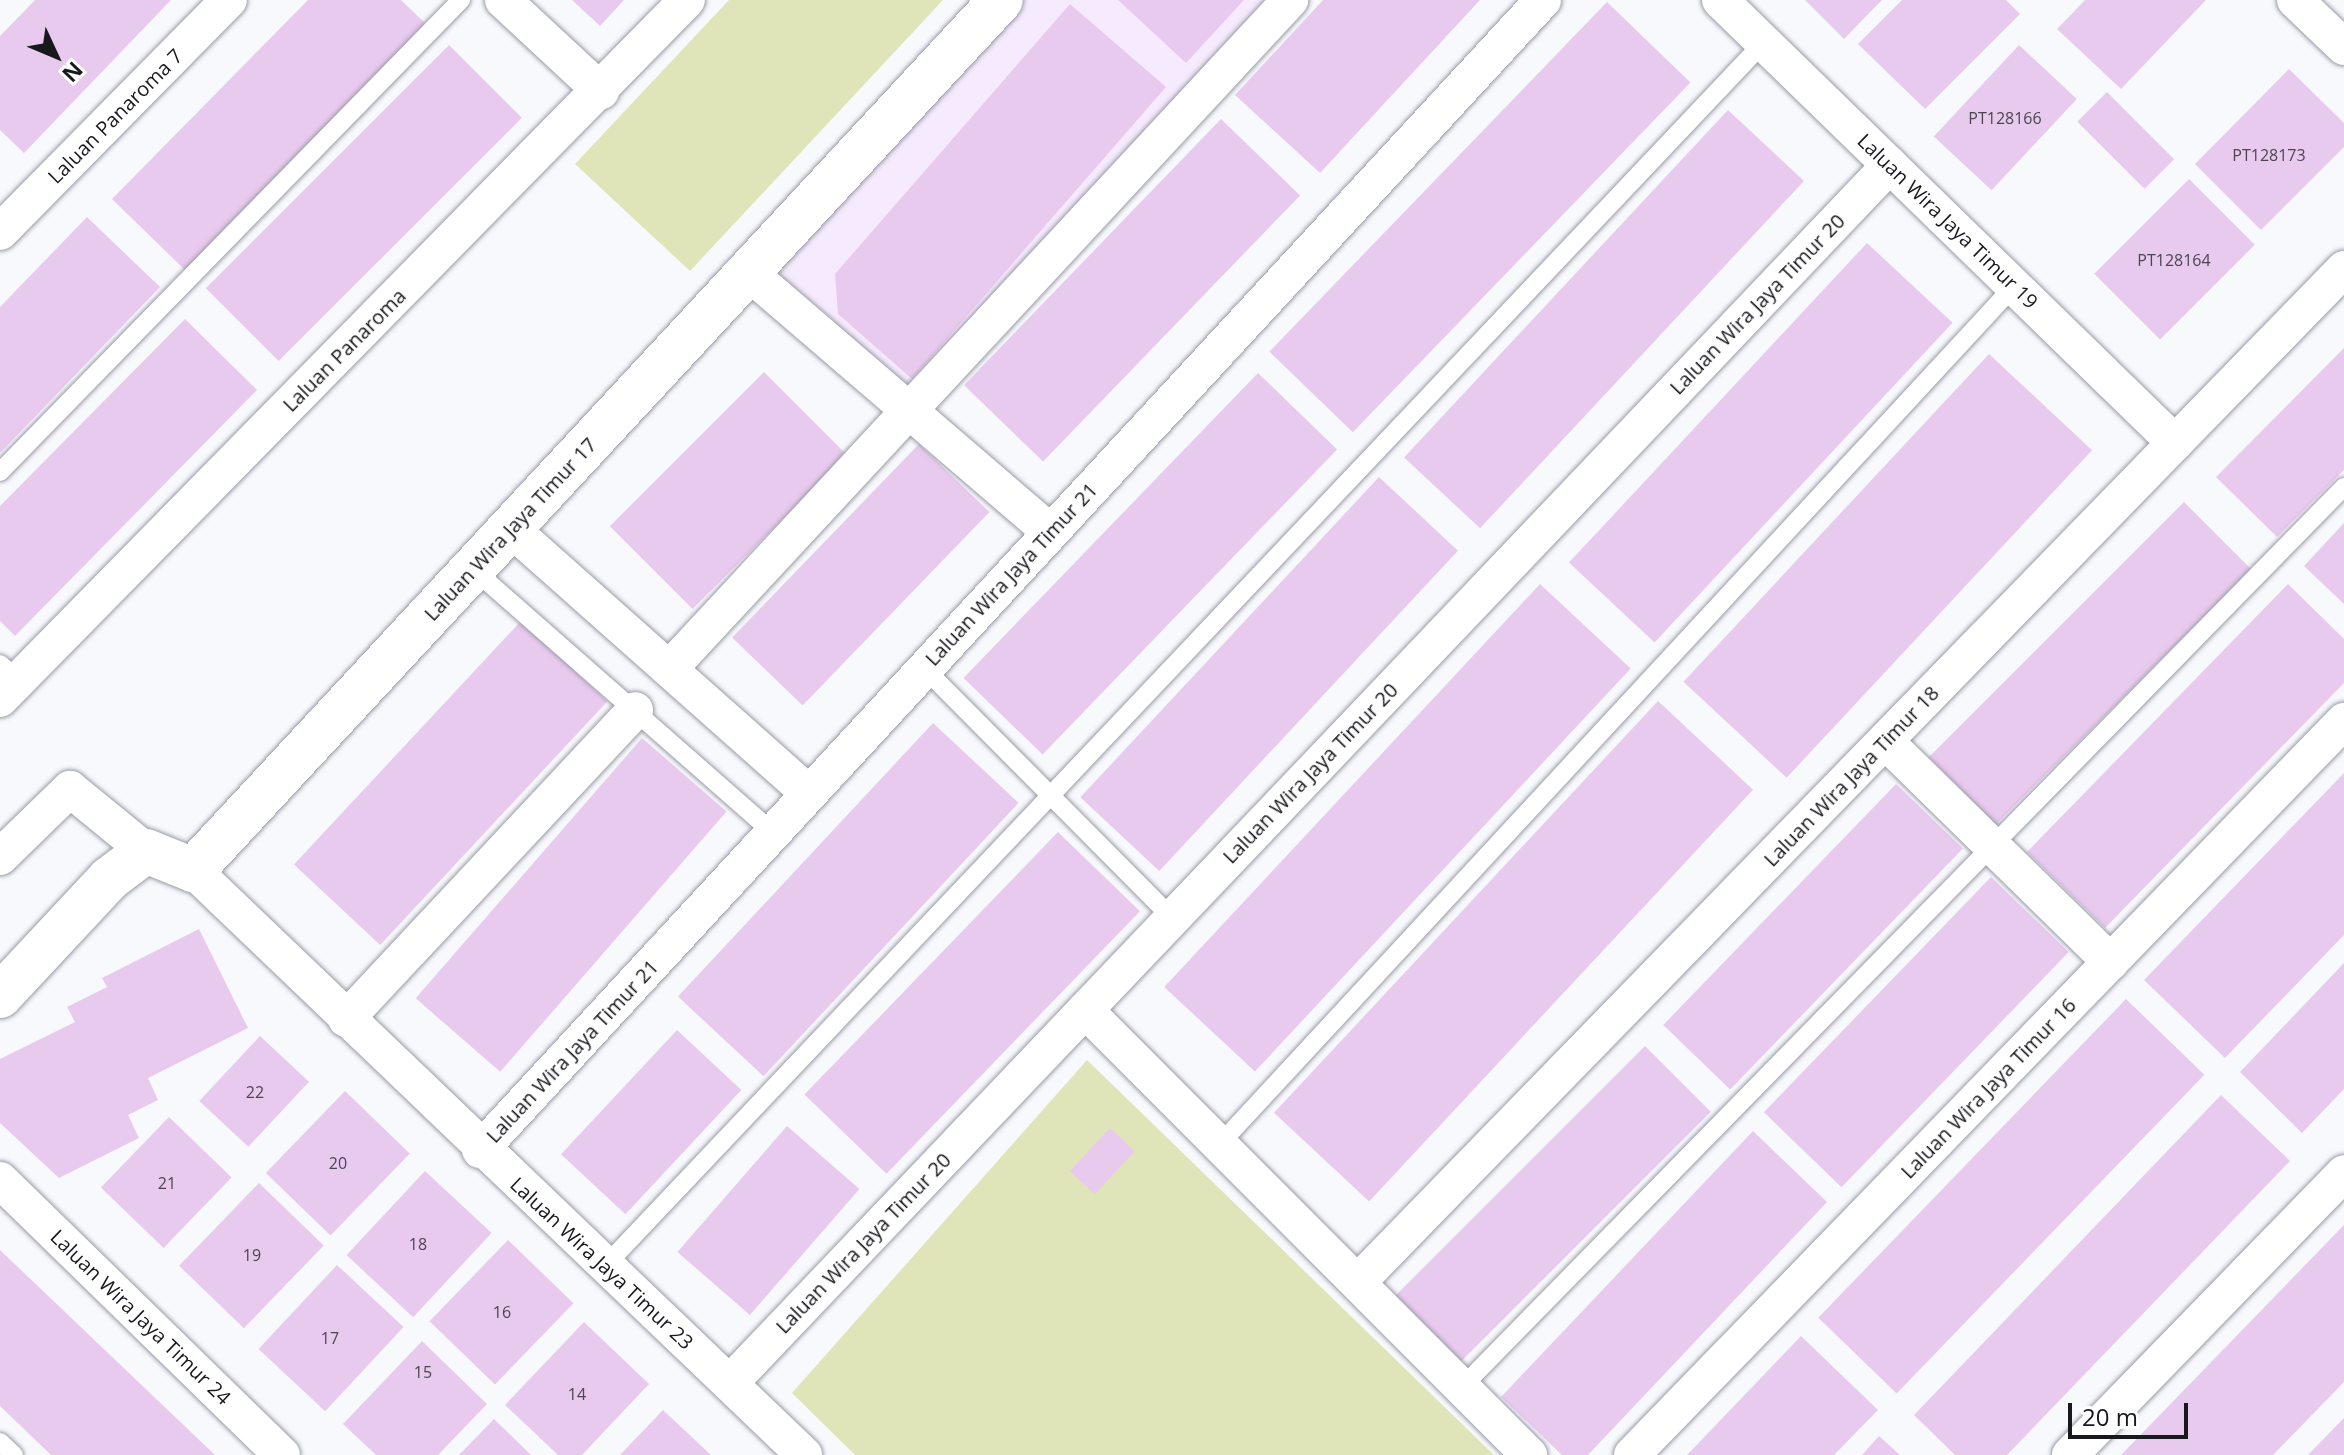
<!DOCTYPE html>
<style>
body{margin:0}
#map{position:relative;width:2344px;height:1455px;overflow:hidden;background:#f8f9fd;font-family:"Open Sans",sans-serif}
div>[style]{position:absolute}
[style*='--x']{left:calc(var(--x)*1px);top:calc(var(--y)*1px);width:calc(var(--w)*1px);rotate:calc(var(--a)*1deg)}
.commercial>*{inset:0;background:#f6eafe}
.green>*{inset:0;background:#e0e4b9}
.building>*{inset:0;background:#e9caef;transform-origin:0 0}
.roads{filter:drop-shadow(0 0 2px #999ba5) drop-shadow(0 0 2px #999ba5)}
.service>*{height:18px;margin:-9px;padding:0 9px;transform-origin:9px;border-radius:9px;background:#fff}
.minor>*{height:36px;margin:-18px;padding:0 18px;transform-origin:18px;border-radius:18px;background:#fff}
.tertiary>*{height:44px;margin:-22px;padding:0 22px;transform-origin:22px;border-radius:22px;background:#fff}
span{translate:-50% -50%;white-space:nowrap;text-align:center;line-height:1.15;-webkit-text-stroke:7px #fff;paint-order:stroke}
.number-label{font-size:16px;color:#4c4552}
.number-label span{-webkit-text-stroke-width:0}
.street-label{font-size:20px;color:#18191d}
.north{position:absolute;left:16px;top:16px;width:80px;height:80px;-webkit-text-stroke:6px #fff;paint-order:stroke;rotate:134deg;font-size:22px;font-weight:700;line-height:32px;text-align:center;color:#18191d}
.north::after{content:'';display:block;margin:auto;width:28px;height:36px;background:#18191d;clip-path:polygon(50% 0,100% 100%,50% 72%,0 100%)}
.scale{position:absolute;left:2068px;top:1403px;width:120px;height:36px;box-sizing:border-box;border:4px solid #18191d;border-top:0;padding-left:10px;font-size:24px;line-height:28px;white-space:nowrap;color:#18191d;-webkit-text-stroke:6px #fff;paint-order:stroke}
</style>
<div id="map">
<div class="commercial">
<div style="clip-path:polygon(996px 0,1296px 0,913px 411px,745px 265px)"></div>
</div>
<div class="green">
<div style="clip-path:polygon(729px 0,943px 0,690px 271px,575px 164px)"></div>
<div style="clip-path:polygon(1087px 1060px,1494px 1455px,855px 1455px,792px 1393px)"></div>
</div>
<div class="building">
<div style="clip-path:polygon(35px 0,171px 0,24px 153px,0 130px,0 36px)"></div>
<div style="clip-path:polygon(308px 0,401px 0,427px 25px,185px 270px,112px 199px)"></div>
<div style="clip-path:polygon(572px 0,624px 0,600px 26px)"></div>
<div style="clip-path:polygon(1118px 0,1244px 0,1186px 63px)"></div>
<div style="clip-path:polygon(1323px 0,1480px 0,1320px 173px,1235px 95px)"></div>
<div style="clip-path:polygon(1805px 0,1882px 0,1844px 39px)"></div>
<div style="clip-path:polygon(1902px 0,2006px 0,2020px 14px,1925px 109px,1858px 44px)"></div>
<div style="clip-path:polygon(2085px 0,2206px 0,2121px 89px,2057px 29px)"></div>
<div style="left:1607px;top:2px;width:116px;height:486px;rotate:44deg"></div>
<div style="clip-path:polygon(1070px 4px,1166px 87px,912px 379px,838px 314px,835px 274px)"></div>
<div style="left:449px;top:45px;width:103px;height:344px;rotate:45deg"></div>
<div style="left:2019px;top:45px;width:79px;height:125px;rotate:43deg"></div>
<div style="clip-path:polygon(2289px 69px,2344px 123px,2344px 147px,2261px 230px,2195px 164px)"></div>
<div style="left:2107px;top:92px;width:95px;height:42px;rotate:45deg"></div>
<div style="left:1728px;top:110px;width:104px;height:475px;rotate:43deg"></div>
<div style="left:1221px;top:119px;width:110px;height:370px;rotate:44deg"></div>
<div style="left:2189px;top:179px;width:93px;height:134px;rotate:45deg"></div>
<div style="clip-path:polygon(87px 217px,160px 287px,0 453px,0 307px)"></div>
<div style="left:1867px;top:243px;width:117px;height:437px;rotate:43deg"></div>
<div style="clip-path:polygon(185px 319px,257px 390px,15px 636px,0 621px,0 506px)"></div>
<div style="clip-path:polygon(2344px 348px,2344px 470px,2277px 537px,2216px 477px)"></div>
<div style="left:1989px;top:354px;width:141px;height:448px;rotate:43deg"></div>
<div style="left:764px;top:372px;width:117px;height:218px;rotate:45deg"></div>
<div style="left:1258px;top:373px;width:110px;height:424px;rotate:44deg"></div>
<div style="left:919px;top:444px;width:98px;height:269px;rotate:44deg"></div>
<div style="left:1379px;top:477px;width:108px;height:438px;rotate:43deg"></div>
<div style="left:2184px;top:502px;width:95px;height:361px;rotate:45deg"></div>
<div style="clip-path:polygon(2344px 523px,2344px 604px,2304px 566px)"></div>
<div style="left:1540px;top:584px;width:124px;height:551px;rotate:43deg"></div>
<div style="clip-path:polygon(2288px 584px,2344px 639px,2344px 683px,2105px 928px,2027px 852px)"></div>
<div style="left:521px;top:621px;width:118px;height:333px;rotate:43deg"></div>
<div style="left:1658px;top:701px;width:130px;height:563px;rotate:43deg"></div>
<div style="left:933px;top:723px;width:117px;height:374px;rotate:43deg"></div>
<div style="left:642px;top:738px;width:112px;height:345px;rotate:41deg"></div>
<div style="clip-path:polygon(2344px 773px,2344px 935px,2225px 1058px,2144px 980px)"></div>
<div style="left:1896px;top:784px;width:93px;height:335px;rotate:44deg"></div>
<div style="left:1058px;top:832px;width:114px;height:365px;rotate:44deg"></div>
<div style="left:1991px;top:877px;width:108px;height:327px;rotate:44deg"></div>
<div style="clip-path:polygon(199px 929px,248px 1028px,148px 1078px,158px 1100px,128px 1115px,139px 1138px,59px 1178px,0 1123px,0 1059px,75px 1022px,67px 1007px,107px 987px,102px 978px)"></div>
<div style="clip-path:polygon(2344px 963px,2344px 1089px,2302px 1133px,2240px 1072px)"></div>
<div style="left:2126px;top:999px;width:109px;height:443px;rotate:44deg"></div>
<div style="left:677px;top:1030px;width:88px;height:170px;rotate:43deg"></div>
<div style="left:260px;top:1036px;width:67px;height:89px;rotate:43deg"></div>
<div style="left:1645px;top:1046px;width:93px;height:356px;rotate:45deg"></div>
<div style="left:345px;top:1091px;width:90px;height:114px;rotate:44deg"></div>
<div style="clip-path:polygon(2221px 1095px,2290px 1161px,2007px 1455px,1955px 1455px,1914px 1415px)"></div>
<div style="left:169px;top:1117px;width:87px;height:98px;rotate:44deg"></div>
<div style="left:787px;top:1126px;width:96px;height:167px;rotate:41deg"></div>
<div style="left:1110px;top:1128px;width:34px;height:59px;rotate:43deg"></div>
<div style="clip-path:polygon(1753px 1131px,1827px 1202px,1588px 1455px,1562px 1455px,1501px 1397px)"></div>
<div style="left:425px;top:1171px;width:91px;height:115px;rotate:43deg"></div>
<div style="left:259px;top:1183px;width:90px;height:115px;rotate:44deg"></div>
<div style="clip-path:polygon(2344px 1225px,2344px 1382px,2273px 1455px,2121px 1455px)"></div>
<div style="left:508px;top:1240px;width:91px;height:113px;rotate:44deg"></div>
<div style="clip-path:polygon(0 1250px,215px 1455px,51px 1455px,0 1406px)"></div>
<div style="left:337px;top:1265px;width:91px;height:115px;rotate:43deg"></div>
<div style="clip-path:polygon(584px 1322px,649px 1384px,582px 1455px,558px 1455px,505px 1405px)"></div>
<div style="clip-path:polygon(1801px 1336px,1878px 1410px,1834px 1455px,1687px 1455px)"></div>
<div style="clip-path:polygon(422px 1341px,487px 1404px,438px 1455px,376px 1455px,343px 1424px)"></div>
<div style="clip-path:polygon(663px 1410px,711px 1455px,620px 1455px)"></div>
<div style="clip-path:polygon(2344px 1418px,2344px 1455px,2308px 1455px)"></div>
<div style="clip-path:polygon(494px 1419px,531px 1455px,459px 1455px)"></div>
<div style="clip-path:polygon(1879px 1436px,1900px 1455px,1862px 1455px)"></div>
</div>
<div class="roads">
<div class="service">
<div style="--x:0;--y:472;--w:660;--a:-45.68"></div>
<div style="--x:473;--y:569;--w:398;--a:41.3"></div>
<div style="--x:0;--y:664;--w:25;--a:43"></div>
<div style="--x:924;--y:668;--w:352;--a:45.2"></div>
<div style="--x:1219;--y:1145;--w:1172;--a:-47.21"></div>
<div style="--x:605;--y:1266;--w:1686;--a:-46.56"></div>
<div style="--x:1462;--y:1387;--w:1260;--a:-45.58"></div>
<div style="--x:0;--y:1442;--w:19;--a:43"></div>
</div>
<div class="minor">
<div style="--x:503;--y:0;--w:134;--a:42.9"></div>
<div style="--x:1720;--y:0;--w:635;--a:44.23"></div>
<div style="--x:2295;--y:0;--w:68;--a:43.8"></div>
<div style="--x:0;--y:232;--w:326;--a:-45.4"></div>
<div style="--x:748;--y:272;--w:399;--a:40.7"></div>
<div style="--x:510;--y:528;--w:399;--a:41.6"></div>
<div style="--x:672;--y:666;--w:909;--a:-47.14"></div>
<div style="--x:0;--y:699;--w:980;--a:-45.5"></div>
<div style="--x:1885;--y:741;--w:316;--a:44.4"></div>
<div style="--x:0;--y:857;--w:98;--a:-44.2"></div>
<div style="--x:70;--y:789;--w:98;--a:39.2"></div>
<div style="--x:193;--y:870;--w:846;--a:43.75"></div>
<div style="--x:1085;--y:1010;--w:629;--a:45.06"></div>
<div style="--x:346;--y:1019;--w:423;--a:-46.9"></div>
<div style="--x:480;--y:1150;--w:1566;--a:-47.25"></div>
<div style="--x:0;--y:1180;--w:394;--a:44.3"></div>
<div style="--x:1358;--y:1282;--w:1414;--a:-45.77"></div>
<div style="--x:730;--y:1383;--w:1682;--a:-46.4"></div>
<div style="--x:1632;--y:1455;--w:1023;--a:-45.87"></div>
<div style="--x:2070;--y:1455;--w:393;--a:-45.8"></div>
</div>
<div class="tertiary">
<div style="--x:0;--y:996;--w:160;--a:-47"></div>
<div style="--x:109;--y:879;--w:46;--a:-37.1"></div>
<div style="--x:146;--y:851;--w:51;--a:22"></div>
<div style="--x:193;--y:870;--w:1187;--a:-47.12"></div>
</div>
</div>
<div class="number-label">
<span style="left:2005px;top:118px">PT128166</span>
<span style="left:2269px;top:155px">PT128173</span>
<span style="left:2174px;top:260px">PT128164</span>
<span style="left:255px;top:1092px">22</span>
<span style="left:338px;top:1163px">20</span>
<span style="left:167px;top:1183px">21</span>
<span style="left:418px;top:1244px">18</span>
<span style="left:252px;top:1255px">19</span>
<span style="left:502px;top:1312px">16</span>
<span style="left:330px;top:1338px">17</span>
<span style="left:423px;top:1372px">15</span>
<span style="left:577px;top:1394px">14</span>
</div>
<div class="street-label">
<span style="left:115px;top:116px;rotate:-45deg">Laluan Panaroma 7</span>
<span style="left:1948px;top:221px;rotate:44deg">Laluan Wira Jaya Timur 19</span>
<span style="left:1757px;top:304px;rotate:-46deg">Laluan Wira Jaya Timur 20</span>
<span style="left:344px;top:350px;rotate:-45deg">Laluan Panaroma</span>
<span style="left:510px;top:529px;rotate:-47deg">Laluan Wira Jaya Timur 17</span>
<span style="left:1011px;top:574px;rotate:-47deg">Laluan Wira Jaya Timur 21</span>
<span style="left:1310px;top:773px;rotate:-46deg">Laluan Wira Jaya Timur 20</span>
<span style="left:1851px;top:776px;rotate:-46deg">Laluan Wira Jaya Timur 18</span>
<span style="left:572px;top:1051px;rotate:-47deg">Laluan Wira Jaya Timur 21</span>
<span style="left:1988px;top:1088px;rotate:-46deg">Laluan Wira Jaya Timur 16</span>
<span style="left:863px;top:1243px;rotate:-46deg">Laluan Wira Jaya Timur 20</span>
<span style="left:602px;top:1263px;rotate:43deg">Laluan Wira Jaya Timur 23</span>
<span style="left:141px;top:1317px;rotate:44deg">Laluan Wira Jaya Timur 24</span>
</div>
<div class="north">N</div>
<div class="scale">20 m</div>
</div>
